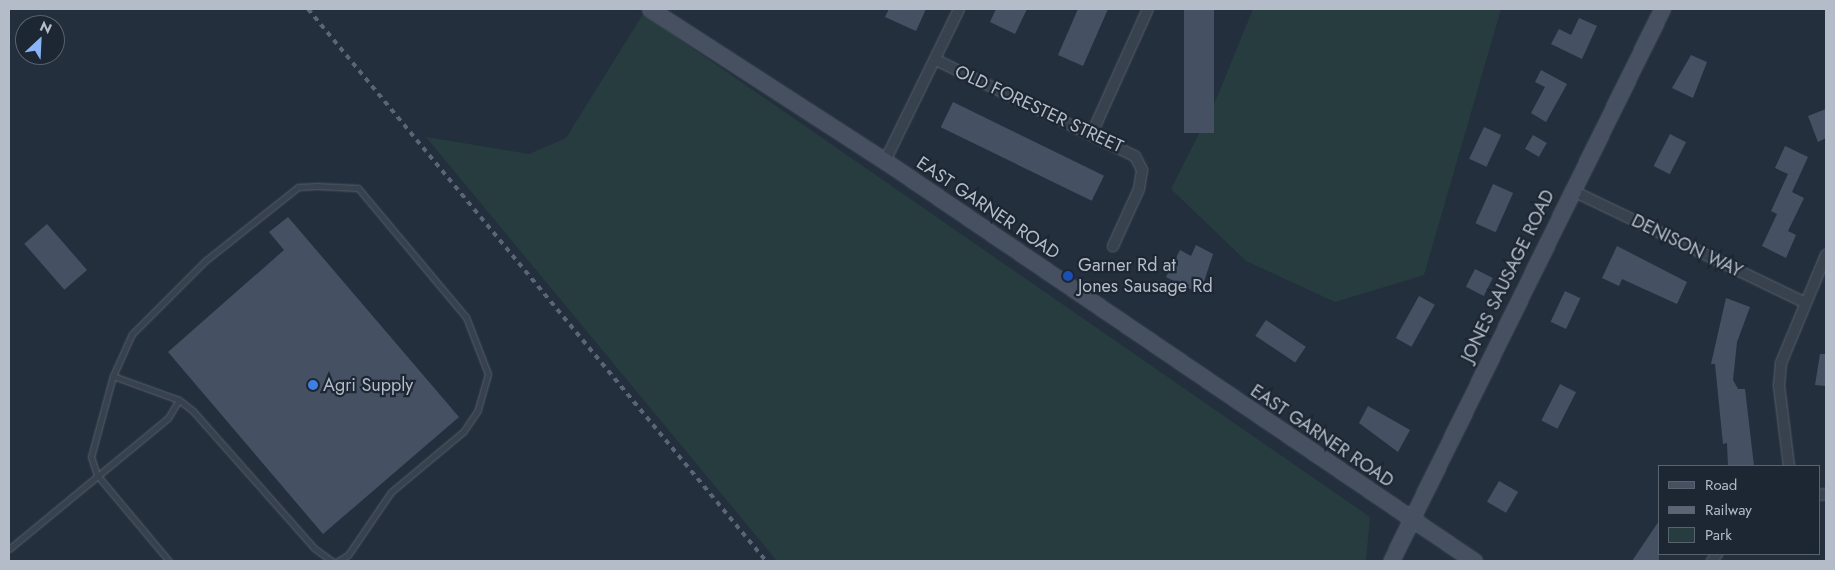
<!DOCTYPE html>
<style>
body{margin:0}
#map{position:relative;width:1835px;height:570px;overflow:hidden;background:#242f3e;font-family:Jost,sans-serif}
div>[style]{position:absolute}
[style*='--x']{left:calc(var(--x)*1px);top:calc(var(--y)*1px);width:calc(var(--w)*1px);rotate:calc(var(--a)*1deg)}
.green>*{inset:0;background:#263c3f}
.building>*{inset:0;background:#455162;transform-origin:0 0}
.roads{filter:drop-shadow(0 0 1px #565f6c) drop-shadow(0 0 1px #565f6c)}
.service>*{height:5px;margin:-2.5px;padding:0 2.5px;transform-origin:2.5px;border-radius:2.5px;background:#38414e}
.minor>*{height:10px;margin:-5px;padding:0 5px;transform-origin:5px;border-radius:5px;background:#38414e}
.secondary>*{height:15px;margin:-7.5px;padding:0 7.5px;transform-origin:7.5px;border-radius:7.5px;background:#465061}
.rail>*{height:4px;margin-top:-2px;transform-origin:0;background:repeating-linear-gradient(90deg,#5a6575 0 5px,transparent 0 10px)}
.dots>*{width:14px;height:14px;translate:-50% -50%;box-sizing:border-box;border:2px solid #1d2633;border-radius:50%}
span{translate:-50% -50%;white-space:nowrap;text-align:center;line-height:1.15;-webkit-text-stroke:4.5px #1d2633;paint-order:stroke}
.street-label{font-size:18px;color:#b4bcc9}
.poi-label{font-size:18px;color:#b4bcc9}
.left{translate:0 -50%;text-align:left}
.frame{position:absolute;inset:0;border:10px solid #b4bcc9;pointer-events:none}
.legend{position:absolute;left:1658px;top:465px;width:162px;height:90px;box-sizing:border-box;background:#1d2633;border:1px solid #59626f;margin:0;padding:6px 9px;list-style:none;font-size:15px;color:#b4bcc9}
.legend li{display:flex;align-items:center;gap:10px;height:25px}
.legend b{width:25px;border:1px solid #59626f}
.north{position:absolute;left:15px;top:15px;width:50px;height:50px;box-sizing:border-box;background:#1d2633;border:1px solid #59626f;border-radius:50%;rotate:25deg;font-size:14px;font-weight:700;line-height:20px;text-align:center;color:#b4bcc9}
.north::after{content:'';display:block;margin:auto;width:18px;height:22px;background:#8ab4f8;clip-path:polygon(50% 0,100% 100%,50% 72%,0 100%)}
</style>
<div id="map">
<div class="green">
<div style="clip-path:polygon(1253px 9px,1501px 9px,1424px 275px,1335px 302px,1246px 261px,1171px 189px,1215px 102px)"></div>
<div style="clip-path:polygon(643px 14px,1370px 517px,1366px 561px,777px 561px,426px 137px,529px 154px,566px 138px)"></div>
</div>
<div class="building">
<div style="clip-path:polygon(889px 9px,926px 9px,916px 31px,885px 17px)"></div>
<div style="clip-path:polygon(996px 9px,1027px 9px,1015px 34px,990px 22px)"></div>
<div style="clip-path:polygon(1078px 9px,1108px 9px,1083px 66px,1058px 55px)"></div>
<div style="left:1184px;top:9px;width:30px;height:124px"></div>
<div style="clip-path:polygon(1579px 18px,1597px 26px,1582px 59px,1551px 44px,1559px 29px,1571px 35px)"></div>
<div style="clip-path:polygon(1691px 55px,1707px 62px,1693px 98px,1672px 88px)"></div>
<div style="clip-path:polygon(1541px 70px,1567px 84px,1546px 122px,1531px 113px,1545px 87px,1535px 82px)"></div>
<div style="left:953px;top:102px;width:168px;height:28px;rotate:26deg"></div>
<div style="clip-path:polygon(1826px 109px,1826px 138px,1818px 142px,1808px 116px)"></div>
<div style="left:1484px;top:127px;width:19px;height:35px;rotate:25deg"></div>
<div style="left:1670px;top:134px;width:18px;height:36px;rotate:27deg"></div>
<div style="left:1533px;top:135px;width:16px;height:16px;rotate:30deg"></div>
<div style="clip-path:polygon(1785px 146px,1808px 157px,1792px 192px,1804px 198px,1788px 231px,1796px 235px,1786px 258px,1762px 246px,1777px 214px,1771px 211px,1788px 174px,1775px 168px)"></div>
<div style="left:1493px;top:184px;width:22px;height:43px;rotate:24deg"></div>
<div style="clip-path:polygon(288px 217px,459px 417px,323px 534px,168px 352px,284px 250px,269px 232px)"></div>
<div style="left:47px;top:224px;width:61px;height:30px;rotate:49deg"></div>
<div style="clip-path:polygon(1196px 245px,1213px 254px,1200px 294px,1166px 277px,1180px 250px,1191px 256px)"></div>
<div style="clip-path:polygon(1617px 246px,1687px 282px,1677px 304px,1622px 279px,1619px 286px,1602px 278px)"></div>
<div style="left:1475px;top:269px;width:20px;height:20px;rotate:27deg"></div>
<div style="left:1565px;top:291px;width:17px;height:34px;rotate:25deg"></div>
<div style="left:1419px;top:296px;width:18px;height:48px;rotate:29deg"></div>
<div style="clip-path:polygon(1726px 298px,1750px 307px,1737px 342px,1733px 380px,1738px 389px,1745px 389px,1754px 466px,1728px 466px,1727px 443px,1723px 444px,1715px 364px,1711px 364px)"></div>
<div style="left:1266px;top:320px;width:48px;height:19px;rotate:34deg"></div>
<div style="clip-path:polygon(1820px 354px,1826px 354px,1826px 386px,1815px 385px)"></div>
<div style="left:1560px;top:384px;width:18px;height:41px;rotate:27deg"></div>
<div style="clip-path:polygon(1368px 406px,1410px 430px,1398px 452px,1359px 423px)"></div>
<div style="left:1499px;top:481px;width:22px;height:24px;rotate:30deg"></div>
<div style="clip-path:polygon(1659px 521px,1659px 561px,1632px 561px)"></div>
</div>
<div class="roads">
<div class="service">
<div style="--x:113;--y:376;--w:70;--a:20"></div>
<div style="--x:179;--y:400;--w:18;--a:38"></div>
<div style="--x:193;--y:411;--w:183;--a:48.5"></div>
<div style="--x:314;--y:548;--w:22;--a:36"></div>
<div style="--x:9;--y:549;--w:206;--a:-39.5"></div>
<div style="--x:168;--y:418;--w:21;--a:-59"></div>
<div style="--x:169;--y:561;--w:112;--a:-129.9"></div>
<div style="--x:97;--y:475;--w:19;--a:-108"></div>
<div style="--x:91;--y:457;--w:84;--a:-74.8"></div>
<div style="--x:113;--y:376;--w:46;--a:-65.7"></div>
<div style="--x:132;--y:334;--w:103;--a:-45"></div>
<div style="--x:205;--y:261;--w:119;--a:-38.5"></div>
<div style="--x:298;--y:187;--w:19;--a:-3"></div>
<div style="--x:317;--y:186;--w:41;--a:2.8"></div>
<div style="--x:358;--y:188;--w:168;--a:50.1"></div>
<div style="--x:466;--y:317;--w:61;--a:68.9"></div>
<div style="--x:488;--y:374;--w:37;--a:106"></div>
<div style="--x:478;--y:410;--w:25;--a:124"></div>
<div style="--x:464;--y:431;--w:95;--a:140.1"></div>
<div style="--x:391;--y:492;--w:76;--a:124.3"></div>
<div style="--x:348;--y:555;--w:12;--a:149"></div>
</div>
<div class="minor">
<div style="--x:936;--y:60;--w:221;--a:25.8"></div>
<div style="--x:1135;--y:156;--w:16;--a:63"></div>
<div style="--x:1142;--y:170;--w:19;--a:99"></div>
<div style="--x:1139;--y:189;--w:63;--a:114.5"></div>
<div style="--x:1092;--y:133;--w:136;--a:-65.7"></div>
<div style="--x:885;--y:161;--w:169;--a:-64"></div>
<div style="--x:1571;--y:190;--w:259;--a:25.7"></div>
<div style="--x:1789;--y:466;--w:81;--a:-97.1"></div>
<div style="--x:1779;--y:386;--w:23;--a:-85"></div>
<div style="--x:1781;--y:363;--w:117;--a:-67.4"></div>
<div style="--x:1819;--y:495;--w:7;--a:-8"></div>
<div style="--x:1712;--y:561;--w:9;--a:-54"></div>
</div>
<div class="secondary">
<div style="--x:650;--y:9;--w:280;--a:32.9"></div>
<div style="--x:885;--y:161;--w:712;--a:34.18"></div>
<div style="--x:1391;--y:561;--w:615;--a:-63.85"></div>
</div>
</div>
<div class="rail">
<div style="--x:308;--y:9;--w:717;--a:50.32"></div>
</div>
<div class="dots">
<div style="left:1068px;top:276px;background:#1a4fb4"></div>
<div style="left:313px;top:385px;background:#3f7fe0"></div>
</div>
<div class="street-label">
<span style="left:1039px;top:109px;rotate:25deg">OLD FORESTER STREET</span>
<span style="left:988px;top:208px;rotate:34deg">EAST GARNER ROAD</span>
<span style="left:1687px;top:246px;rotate:26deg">DENISON WAY</span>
<span style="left:1508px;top:276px;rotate:-64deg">JONES SAUSAGE ROAD</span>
<span style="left:1322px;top:436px;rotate:34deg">EAST GARNER ROAD</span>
</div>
<div class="poi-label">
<span class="left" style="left:1078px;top:276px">Garner Rd at<br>Jones Sausage Rd</span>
<span class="left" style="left:323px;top:385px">Agri Supply</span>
</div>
<div class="frame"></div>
<ul class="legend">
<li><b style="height:6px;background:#465061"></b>Road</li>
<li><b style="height:6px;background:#5a6575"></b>Railway</li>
<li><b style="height:14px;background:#263c3f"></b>Park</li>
</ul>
<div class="north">N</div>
</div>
